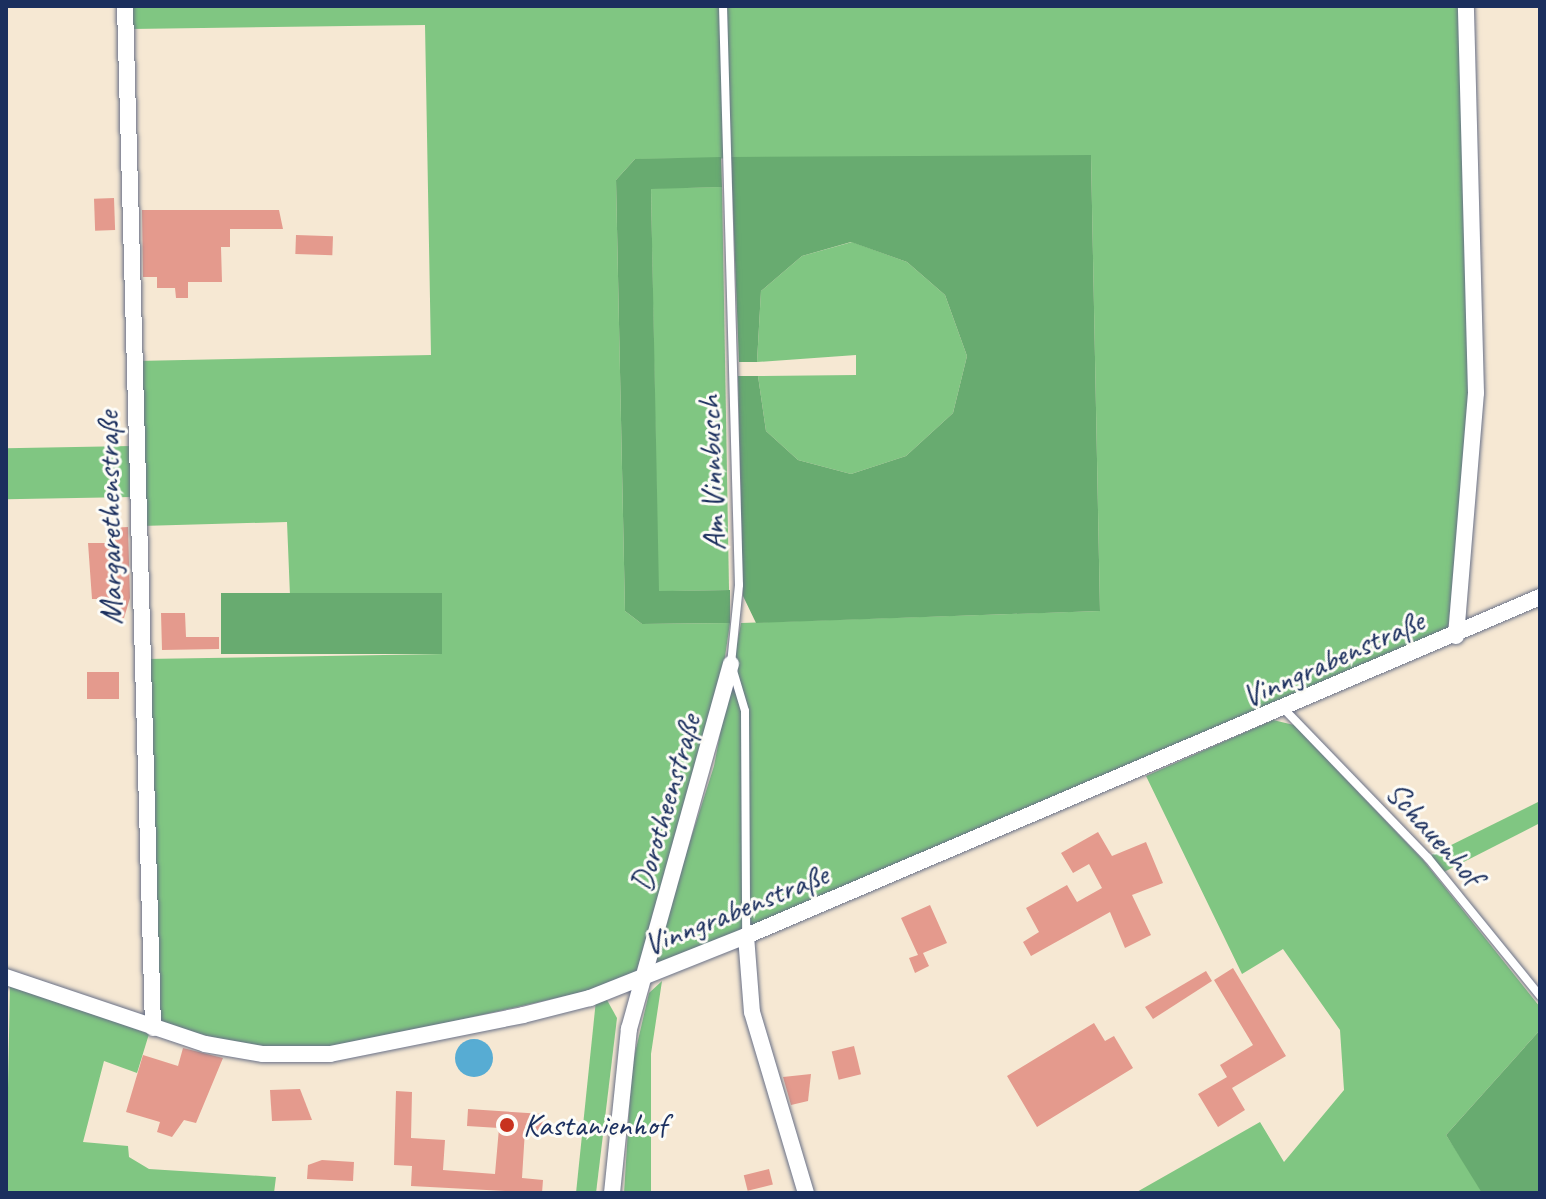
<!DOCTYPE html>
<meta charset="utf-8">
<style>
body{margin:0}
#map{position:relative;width:1546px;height:1199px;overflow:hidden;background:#f6e8d3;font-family:Caveat,sans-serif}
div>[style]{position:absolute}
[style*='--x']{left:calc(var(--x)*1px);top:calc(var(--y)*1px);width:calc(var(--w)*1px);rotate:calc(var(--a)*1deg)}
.green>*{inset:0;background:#80c682;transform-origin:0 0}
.forest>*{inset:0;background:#68ab70;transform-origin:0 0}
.water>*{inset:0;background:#57acd3}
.round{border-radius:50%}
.building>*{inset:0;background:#e49a8d;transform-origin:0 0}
.roads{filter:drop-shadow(0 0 2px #687087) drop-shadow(0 0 2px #687087)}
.service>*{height:8px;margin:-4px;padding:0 4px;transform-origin:4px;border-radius:4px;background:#fff}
.minor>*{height:16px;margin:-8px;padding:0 8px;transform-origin:8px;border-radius:8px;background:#fff}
.dots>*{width:22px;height:22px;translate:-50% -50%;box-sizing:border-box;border:4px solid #fdfcf7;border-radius:50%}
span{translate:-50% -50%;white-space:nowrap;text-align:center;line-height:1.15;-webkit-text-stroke:6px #fdfcf7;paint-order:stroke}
.street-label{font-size:32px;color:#1b2f5e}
.poi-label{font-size:32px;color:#1b2f5e}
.left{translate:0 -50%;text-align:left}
.frame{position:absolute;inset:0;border:8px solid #1b2f5e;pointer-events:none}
</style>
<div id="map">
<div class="green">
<div style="clip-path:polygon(130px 6px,1460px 6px,1472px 398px,1448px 630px,656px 967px,652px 961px,714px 766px,741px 623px,1100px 611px,1091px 156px,635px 159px,616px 180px,625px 611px,642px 624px,730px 623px,715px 724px,636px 973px,596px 989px,331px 1049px,263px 1049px,165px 1026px,157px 1015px,145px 659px,442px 654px,442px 593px,290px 596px,287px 522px,141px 526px,136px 361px,431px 355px,425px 25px,131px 29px)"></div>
<div style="left:722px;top:187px;width:403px;height:71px;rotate:89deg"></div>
<div style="clip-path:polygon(852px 242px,907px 262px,945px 295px,967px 356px,953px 413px,906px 456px,851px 474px,798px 460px,766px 431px,758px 376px,856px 375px,856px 355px,757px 362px,761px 291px,802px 256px)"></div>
<div style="left:131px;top:446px;width:51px;height:125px;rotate:89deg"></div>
<div style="clip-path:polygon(1273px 720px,1294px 725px,1423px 860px,1540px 1007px,1540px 1030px,1446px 1135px,1484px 1193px,1135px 1193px,1260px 1122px,1284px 1162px,1344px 1090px,1340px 1030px,1283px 949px,1242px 974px,1146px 776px)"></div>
<div style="clip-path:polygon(1540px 801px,1540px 823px,1444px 872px,1431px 855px)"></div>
<div style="clip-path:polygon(662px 981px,651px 1054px,651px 1193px,624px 1193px,632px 1066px,649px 993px)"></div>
<div style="clip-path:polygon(10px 983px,149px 1034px,137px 1073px,104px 1061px,83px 1142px,128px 1146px,129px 1157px,149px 1169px,276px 1177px,274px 1193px,6px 1193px)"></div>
<div style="clip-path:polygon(596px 1000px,607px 1000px,617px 1018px,596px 1193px,576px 1193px)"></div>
</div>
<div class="forest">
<div style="clip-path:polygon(1091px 155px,1100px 611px,756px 623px,743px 596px,738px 376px,758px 376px,766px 431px,798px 460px,851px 474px,906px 456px,953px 413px,967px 356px,945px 295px,907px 262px,851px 242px,802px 256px,761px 291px,757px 362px,739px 362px,731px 157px)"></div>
<div style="clip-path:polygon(721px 157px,722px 187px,651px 189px,659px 591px,730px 590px,730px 623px,642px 624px,625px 611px,616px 180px,635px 159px)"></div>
<div style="left:442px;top:593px;width:61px;height:221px;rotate:90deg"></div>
<div style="clip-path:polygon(1540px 1030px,1540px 1193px,1482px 1193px,1446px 1135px)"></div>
</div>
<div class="water">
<div class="round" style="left:455px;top:1039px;width:38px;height:38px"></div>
</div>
<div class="building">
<div style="left:114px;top:198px;width:32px;height:20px;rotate:88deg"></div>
<div style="clip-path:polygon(142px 210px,279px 210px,283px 229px,230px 229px,230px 247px,221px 247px,222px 282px,188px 282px,188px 298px,176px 298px,175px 288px,157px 288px,157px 277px,143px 277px)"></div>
<div style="left:296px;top:235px;width:37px;height:19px;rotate:2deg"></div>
<div style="clip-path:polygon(128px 527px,130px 598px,124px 618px,105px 618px,105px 599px,92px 599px,88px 543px,109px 543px,108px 528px)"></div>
<div style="clip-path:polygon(161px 613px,185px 613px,186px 637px,219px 637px,219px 649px,162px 650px)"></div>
<div style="left:87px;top:672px;width:32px;height:27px"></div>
<div style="clip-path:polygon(1098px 832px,1112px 856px,1146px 842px,1163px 883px,1132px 895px,1151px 935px,1125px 948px,1110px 912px,1031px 956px,1023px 942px,1039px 932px,1026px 908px,1067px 885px,1077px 902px,1102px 888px,1089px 864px,1073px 873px,1061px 853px)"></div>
<div style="clip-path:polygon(930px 905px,947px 943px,923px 953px,929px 966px,915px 973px,909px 958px,918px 955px,901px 918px)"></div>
<div style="clip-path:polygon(1233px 968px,1286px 1056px,1232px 1088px,1245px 1110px,1218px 1127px,1198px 1094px,1227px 1077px,1220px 1065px,1253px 1045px,1214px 980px)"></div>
<div style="clip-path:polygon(1206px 971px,1212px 981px,1153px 1019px,1145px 1007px)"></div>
<div style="clip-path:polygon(1094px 1023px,1105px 1041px,1114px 1036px,1133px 1068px,1037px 1127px,1007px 1076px)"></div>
<div style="left:854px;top:1046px;width:29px;height:23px;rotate:76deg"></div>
<div style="clip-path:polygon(183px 1048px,223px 1058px,196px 1123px,184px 1120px,172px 1137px,157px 1132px,160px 1122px,126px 1112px,143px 1055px,178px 1066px)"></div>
<div style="clip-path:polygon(811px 1074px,808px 1101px,791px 1105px,783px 1077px)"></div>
<div style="clip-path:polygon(300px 1089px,312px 1120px,272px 1121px,270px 1090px)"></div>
<div style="clip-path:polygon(396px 1091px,412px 1092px,411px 1138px,445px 1140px,443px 1170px,495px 1174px,499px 1128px,467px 1126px,468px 1109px,543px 1114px,542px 1131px,525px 1130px,522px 1178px,543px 1180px,542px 1193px,411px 1186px,412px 1166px,394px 1165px)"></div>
<div style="clip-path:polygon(322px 1160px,354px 1162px,353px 1181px,307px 1179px,308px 1165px)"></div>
<div style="left:769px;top:1169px;width:16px;height:26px;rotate:76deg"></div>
</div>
<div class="roads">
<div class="service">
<div style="--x:723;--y:6;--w:579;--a:88.42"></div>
<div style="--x:739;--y:585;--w:79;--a:95.8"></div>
<div style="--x:731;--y:664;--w:49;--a:73.4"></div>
<div style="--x:745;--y:711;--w:224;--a:89.7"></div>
<div style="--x:1286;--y:711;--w:204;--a:46"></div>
<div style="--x:1428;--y:858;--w:178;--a:50.9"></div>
</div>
<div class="minor">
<div style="--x:125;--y:6;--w:1022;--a:88.43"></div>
<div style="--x:1456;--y:636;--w:244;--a:-85.3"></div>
<div style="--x:1476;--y:393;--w:387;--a:-91.5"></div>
<div style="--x:746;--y:936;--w:76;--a:85.5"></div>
<div style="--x:752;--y:1012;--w:189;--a:73.4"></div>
<div style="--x:6;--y:977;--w:210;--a:18.6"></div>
<div style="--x:205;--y:1044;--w:59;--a:9.8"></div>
<div style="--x:263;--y:1054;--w:67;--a:0"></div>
<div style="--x:330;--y:1054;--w:197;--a:-11.4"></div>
<div style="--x:523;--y:1015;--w:69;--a:-14.2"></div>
<div style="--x:590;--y:998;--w:168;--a:-21.7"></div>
<div style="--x:746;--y:936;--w:863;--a:-23.12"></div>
<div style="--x:612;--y:1193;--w:165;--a:-84.1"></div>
<div style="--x:629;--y:1029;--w:379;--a:-74.4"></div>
</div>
</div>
<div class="dots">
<div style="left:507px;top:1125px;background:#c8321e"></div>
</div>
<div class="street-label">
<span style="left:712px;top:473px;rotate:-92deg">Am Vinnbusch</span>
<span style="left:110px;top:518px;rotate:-91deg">Margarethenstraße</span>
<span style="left:1333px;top:659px;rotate:-24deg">Vinngrabenstraße</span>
<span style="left:666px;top:803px;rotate:-74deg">Dorotheenstraße</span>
<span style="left:1434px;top:834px;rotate:48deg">Schauenhof</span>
<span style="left:736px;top:910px;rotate:-22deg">Vinngrabenstraße</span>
</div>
<div class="poi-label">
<span class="left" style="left:523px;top:1125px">Kastanienhof</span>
</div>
<div class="frame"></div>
</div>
